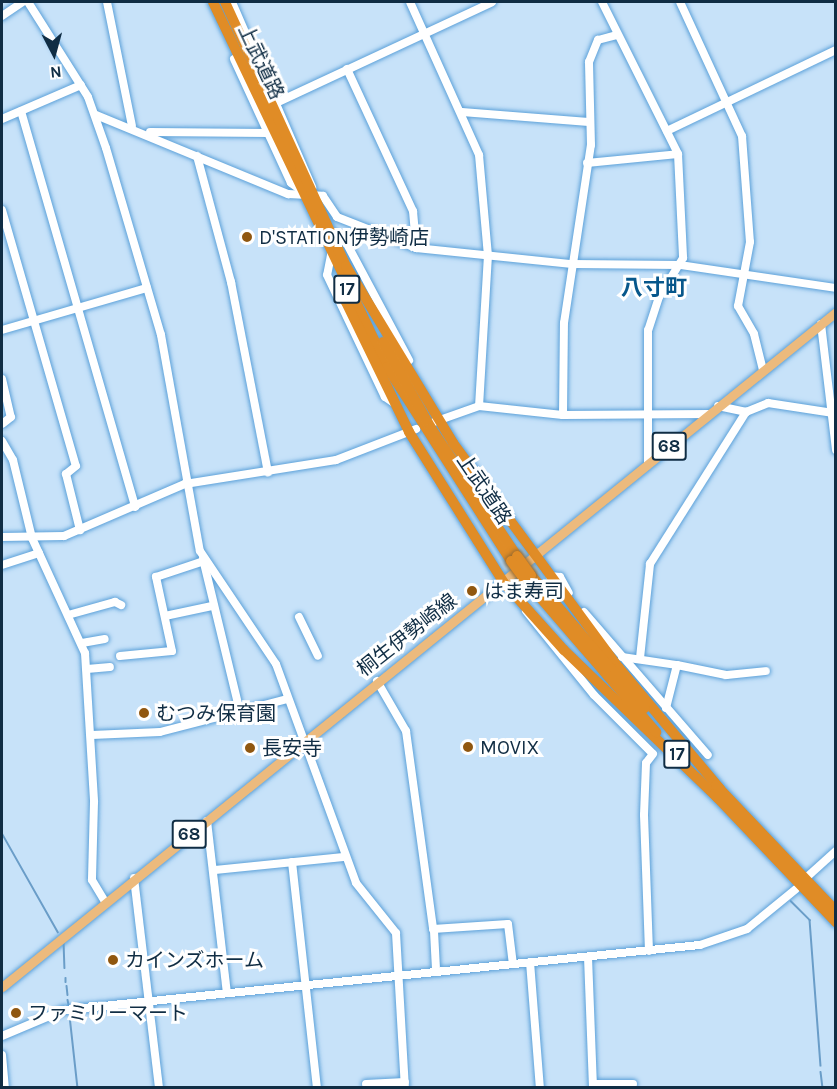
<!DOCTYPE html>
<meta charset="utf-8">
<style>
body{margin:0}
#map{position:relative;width:837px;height:1089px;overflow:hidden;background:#c7e2f9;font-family:Karla,"Noto Sans JP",sans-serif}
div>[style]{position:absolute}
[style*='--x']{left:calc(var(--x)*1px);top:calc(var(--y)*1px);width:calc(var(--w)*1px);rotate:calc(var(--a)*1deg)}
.stream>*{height:1.5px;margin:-0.75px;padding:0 0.75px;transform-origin:0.75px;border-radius:0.75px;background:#6a9dc8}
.roads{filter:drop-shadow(0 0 2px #5ca1d9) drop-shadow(0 0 2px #5ca1d9)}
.minor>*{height:8px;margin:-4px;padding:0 4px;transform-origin:4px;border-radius:4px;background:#fff}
.major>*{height:9px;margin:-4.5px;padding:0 4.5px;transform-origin:4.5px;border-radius:4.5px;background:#ecba7d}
.highway>*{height:10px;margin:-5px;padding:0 5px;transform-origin:5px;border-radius:5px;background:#e08c26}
.bridges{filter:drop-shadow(0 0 2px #976b30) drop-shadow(0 0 2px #976b30)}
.highway-bridge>*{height:10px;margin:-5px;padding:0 5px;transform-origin:5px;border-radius:5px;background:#e08c26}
.dots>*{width:16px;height:16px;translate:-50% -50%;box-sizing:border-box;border:3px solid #fff;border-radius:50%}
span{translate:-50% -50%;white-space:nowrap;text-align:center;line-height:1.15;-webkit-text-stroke:6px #fff;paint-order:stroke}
.shield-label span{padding:2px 4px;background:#fff;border:2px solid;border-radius:4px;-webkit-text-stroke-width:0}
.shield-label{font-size:18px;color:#102d44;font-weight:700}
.street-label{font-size:20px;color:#102d44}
.poi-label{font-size:20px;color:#102d44}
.left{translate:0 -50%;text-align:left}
.quarter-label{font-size:22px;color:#07578b;font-weight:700}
.frame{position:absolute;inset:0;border:3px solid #102d44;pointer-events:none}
.north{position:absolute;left:24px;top:24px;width:60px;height:60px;-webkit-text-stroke:4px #fff;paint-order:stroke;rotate:174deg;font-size:16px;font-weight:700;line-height:24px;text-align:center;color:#102d44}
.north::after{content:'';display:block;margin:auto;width:21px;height:27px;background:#102d44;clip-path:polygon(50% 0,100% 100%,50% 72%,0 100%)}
</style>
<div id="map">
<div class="stream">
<div style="--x:2;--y:833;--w:114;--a:60.5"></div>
<div style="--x:791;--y:901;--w:27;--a:45"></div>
<div style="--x:810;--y:920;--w:146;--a:85.7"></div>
<div style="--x:64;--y:942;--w:26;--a:88"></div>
<div style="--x:66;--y:978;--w:4;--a:90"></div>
<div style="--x:67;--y:986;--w:9;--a:84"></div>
<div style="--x:68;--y:1000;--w:5;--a:79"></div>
<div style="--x:70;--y:1016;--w:72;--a:83.7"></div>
<div style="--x:821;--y:1072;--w:16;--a:83"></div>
</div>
<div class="roads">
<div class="minor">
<div style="--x:28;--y:2;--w:112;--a:57.7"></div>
<div style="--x:88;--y:97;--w:54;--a:70.6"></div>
<div style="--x:106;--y:148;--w:195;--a:73.6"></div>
<div style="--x:161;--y:335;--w:219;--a:79.8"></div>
<div style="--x:200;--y:551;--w:136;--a:56.1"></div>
<div style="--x:276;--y:664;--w:233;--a:69.9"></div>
<div style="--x:356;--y:883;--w:64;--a:51.3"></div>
<div style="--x:396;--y:933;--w:155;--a:86.7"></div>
<div style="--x:107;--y:2;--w:126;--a:78.6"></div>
<div style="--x:232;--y:2;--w:202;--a:66.6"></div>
<div style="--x:410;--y:2;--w:168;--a:65.7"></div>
<div style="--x:479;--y:155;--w:100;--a:84.9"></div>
<div style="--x:488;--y:255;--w:151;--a:93.4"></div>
<div style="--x:602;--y:2;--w:170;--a:63.4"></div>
<div style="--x:678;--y:154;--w:104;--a:87.2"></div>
<div style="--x:683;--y:258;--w:46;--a:121.6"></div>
<div style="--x:659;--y:297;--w:35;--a:108"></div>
<div style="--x:648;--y:330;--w:133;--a:90"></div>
<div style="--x:680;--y:2;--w:148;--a:65.2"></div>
<div style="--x:742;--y:136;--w:106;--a:85.7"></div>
<div style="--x:750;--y:242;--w:65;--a:100.6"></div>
<div style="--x:738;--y:306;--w:32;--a:60"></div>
<div style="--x:754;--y:334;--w:38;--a:76"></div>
<div style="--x:2;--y:16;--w:25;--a:-34"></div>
<div style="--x:234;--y:59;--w:136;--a:65.3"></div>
<div style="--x:291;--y:183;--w:12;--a:35"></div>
<div style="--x:347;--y:69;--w:157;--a:65.1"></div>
<div style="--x:413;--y:211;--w:37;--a:85"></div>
<div style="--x:278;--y:102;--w:236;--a:-25"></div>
<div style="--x:21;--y:111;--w:412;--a:73.9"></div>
<div style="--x:462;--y:112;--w:127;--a:4.5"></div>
<div style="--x:96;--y:115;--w:208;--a:22.4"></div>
<div style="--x:288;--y:194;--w:35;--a:3"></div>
<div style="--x:323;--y:196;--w:25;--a:56"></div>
<div style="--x:337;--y:217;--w:85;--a:21.4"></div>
<div style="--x:416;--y:248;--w:157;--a:5.9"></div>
<div style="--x:572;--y:264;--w:108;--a:0.5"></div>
<div style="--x:680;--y:265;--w:158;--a:8.4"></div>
<div style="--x:2;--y:119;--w:86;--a:-23.3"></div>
<div style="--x:667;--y:131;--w:187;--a:-25.6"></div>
<div style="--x:150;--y:132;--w:118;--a:0.5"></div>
<div style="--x:197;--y:156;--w:131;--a:74.9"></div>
<div style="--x:231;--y:282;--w:194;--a:79"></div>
<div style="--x:587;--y:163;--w:91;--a:-5.6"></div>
<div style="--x:2;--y:210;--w:266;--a:73.9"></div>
<div style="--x:76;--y:466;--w:13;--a:141"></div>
<div style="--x:66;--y:474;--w:58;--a:76"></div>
<div style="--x:330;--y:230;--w:22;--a:39"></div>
<div style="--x:347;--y:244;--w:132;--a:61.9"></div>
<div style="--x:331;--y:255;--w:20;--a:101"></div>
<div style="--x:327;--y:275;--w:135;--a:64.6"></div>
<div style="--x:385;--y:397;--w:11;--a:34"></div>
<div style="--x:821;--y:324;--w:127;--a:83.2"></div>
<div style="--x:2;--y:330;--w:151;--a:-16.2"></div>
<div style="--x:2;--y:379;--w:39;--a:77"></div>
<div style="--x:11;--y:417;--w:11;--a:142"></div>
<div style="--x:718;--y:406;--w:29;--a:12"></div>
<div style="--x:746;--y:412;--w:24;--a:-22"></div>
<div style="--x:768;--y:403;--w:66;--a:8.7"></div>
<div style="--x:563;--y:415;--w:92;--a:-89.4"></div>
<div style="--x:564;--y:323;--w:180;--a:-81.4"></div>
<div style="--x:591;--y:145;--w:83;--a:-91.4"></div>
<div style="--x:589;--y:62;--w:24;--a:-68"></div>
<div style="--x:598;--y:40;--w:20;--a:-15"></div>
<div style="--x:434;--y:422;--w:48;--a:-19.6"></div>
<div style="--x:479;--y:406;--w:84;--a:6.1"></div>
<div style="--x:563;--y:415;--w:146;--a:-0.4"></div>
<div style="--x:2;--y:441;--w:22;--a:60"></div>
<div style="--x:13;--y:460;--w:80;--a:76.3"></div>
<div style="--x:32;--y:538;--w:127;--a:65.3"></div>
<div style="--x:85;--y:653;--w:149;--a:86.5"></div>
<div style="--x:94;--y:802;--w:78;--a:91.5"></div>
<div style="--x:92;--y:880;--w:26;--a:59"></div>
<div style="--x:2;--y:537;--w:62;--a:-0.9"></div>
<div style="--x:64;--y:536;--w:132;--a:-23.3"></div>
<div style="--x:185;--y:484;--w:153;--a:-9"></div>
<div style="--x:336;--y:460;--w:86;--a:-21.2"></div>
<div style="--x:203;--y:559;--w:157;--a:76.4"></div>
<div style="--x:2;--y:565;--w:39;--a:-18"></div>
<div style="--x:550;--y:576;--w:10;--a:6"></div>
<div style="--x:560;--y:577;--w:18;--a:61"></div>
<div style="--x:526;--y:611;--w:108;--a:51"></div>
<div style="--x:594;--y:695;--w:83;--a:45"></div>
<div style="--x:653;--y:754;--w:11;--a:128"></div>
<div style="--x:646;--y:763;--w:52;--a:92.2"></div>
<div style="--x:644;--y:815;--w:136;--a:87.9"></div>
<div style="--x:584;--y:612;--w:189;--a:49.1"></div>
<div style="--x:68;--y:615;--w:49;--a:-15.5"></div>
<div style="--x:115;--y:602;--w:7;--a:27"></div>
<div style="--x:165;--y:616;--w:48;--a:-12"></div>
<div style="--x:299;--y:617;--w:43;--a:64"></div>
<div style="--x:82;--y:643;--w:23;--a:-10"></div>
<div style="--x:120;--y:656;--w:52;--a:-5.5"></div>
<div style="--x:172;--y:651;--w:76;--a:-102.2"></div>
<div style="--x:156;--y:577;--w:47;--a:-18.4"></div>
<div style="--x:622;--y:657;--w:56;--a:8.3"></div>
<div style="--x:640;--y:658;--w:95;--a:-83.9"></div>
<div style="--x:650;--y:564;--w:180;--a:-57.7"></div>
<div style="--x:87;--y:669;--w:23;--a:-5"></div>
<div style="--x:377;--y:681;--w:58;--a:59.9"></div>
<div style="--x:406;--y:731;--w:200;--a:82.2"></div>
<div style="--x:433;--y:929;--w:75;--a:-3.8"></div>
<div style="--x:508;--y:924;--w:39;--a:83"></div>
<div style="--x:666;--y:708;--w:44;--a:-75.7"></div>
<div style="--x:677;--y:665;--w:50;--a:11.5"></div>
<div style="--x:726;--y:675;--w:40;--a:-5.7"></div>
<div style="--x:92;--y:735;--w:68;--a:-2.5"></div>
<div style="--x:160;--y:732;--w:132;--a:-14.5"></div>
<div style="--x:207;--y:821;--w:173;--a:83.4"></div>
<div style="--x:292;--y:862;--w:227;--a:83.7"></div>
<div style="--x:214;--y:870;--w:131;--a:-5.7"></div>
<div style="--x:808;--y:876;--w:38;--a:-42"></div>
<div style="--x:134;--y:878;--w:211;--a:83.2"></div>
<div style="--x:434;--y:931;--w:39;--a:87"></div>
<div style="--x:588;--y:957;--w:131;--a:87.8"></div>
<div style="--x:530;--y:962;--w:126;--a:85.5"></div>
<div style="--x:2;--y:1036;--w:67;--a:-22.8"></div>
<div style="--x:64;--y:1010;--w:639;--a:-5.84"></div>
<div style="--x:700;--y:945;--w:50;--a:-18.8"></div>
<div style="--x:747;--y:929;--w:63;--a:-39.2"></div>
<div style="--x:2;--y:1055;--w:33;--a:85"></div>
<div style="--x:366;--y:1084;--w:39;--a:-3"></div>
<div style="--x:594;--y:1084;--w:39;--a:0"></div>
</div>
<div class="major">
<div style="--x:2;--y:987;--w:1073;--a:-38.99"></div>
</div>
<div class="highway">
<div style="--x:213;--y:2;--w:404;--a:64.5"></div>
<div style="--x:387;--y:367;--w:230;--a:57.4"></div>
<div style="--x:225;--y:2;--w:296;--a:65.4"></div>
<div style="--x:346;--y:266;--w:207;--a:58.8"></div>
<div style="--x:453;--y:443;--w:280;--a:53.6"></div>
<div style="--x:619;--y:668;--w:158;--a:50.1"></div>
<div style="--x:346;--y:288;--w:14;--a:90"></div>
<div style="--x:346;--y:302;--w:144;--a:64.1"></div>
<div style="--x:409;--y:432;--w:178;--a:57.8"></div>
<div style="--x:504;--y:583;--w:90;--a:48.2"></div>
<div style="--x:564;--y:650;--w:214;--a:43.9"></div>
<div style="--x:383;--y:342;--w:98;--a:60.8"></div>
<div style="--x:431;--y:428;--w:154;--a:56.1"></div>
<div style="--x:531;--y:575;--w:175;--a:49.6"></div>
<div style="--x:525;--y:580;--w:201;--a:49.2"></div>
<div style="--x:716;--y:785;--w:174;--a:46.4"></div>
<div style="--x:714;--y:794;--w:177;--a:46.4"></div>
</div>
</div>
<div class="bridges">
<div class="highway-bridge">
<div style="--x:517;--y:556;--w:24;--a:54"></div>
<div style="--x:511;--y:561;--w:24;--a:54"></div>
</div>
</div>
<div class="dots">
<div style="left:247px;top:237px;background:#905710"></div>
<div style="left:472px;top:591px;background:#905710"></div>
<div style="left:144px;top:713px;background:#905710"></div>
<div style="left:468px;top:747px;background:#905710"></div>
<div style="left:250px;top:748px;background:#905710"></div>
<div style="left:113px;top:960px;background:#905710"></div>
<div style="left:16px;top:1013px;background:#905710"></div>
</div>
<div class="shield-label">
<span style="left:347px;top:289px">17</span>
<span style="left:669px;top:446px">68</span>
<span style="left:677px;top:754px">17</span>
<span style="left:189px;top:834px">68</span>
</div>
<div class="street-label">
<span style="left:261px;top:62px;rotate:65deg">上武道路</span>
<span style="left:484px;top:489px;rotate:56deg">上武道路</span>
<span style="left:407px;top:635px;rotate:-38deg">桐生伊勢崎線</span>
</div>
<div class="poi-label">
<span class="left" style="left:259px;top:237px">D'STATION伊勢崎店</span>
<span class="left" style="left:484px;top:591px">はま寿司</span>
<span class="left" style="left:156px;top:713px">むつみ保育園</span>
<span class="left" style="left:480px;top:747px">MOVIX</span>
<span class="left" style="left:262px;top:748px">長安寺</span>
<span class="left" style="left:125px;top:960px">カインズホーム</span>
<span class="left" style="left:28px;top:1013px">ファミリーマート</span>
</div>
<div class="quarter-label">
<span style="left:654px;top:289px">八寸町</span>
</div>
<div class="frame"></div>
<div class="north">N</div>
</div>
